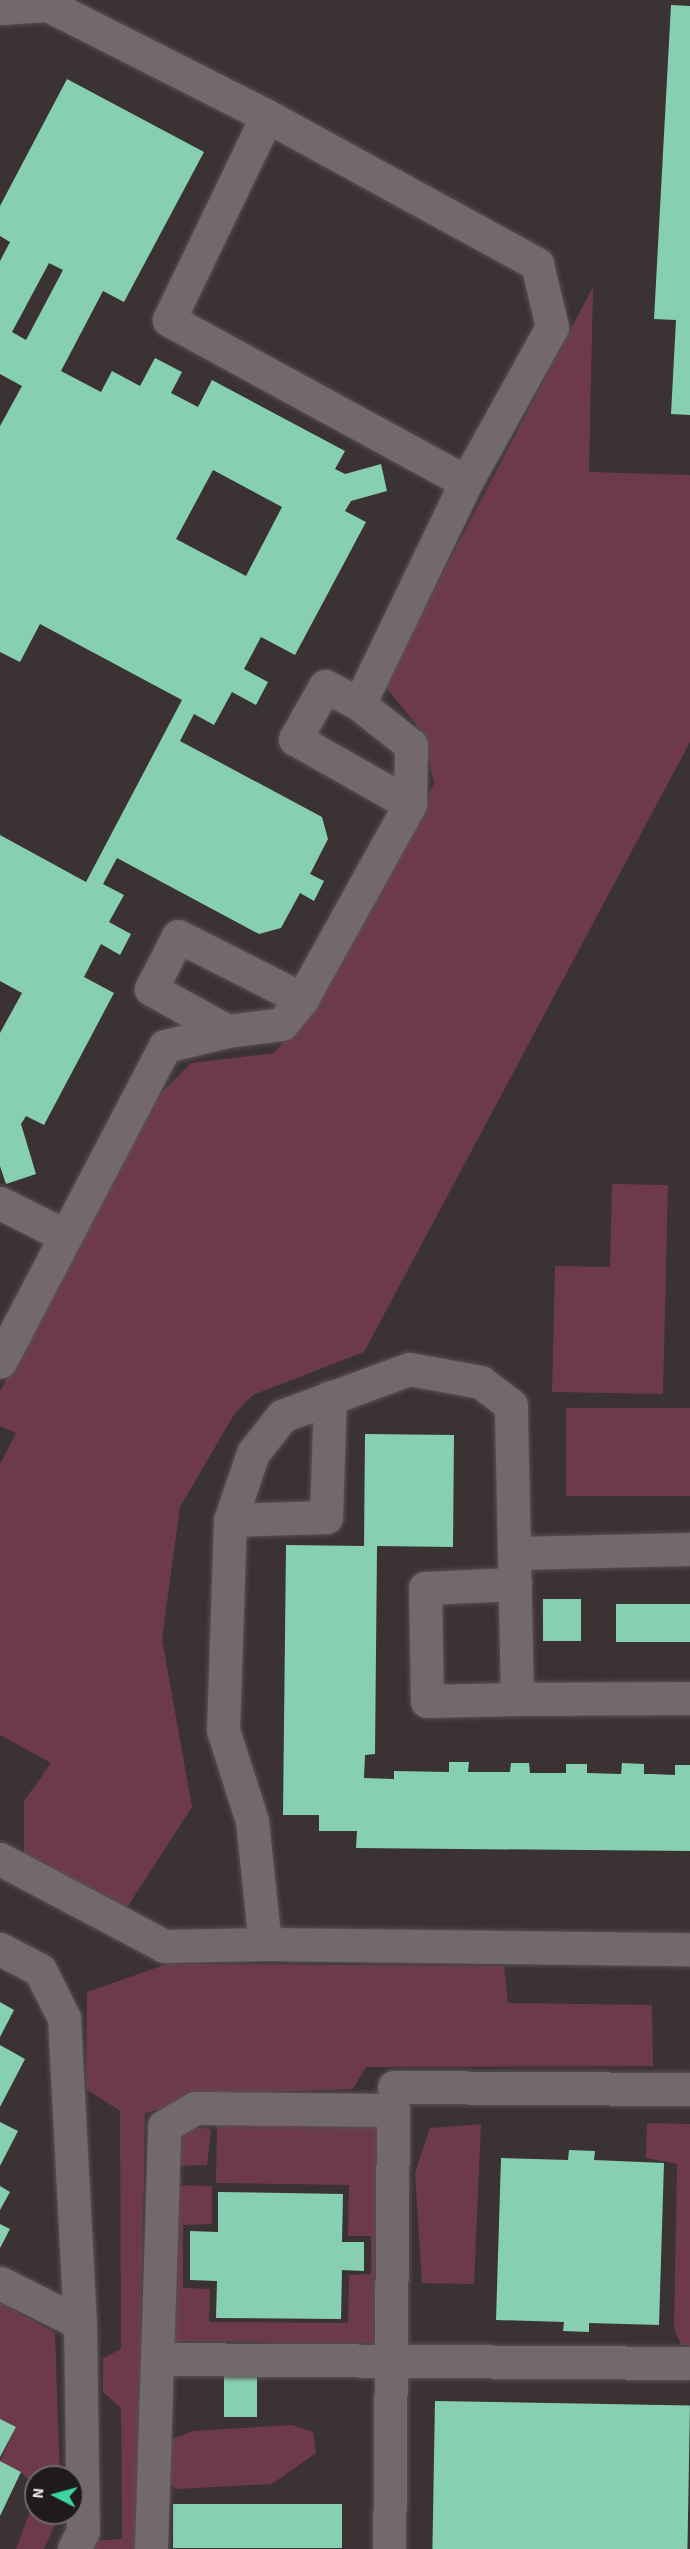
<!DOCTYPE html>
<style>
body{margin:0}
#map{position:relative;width:690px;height:2549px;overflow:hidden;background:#3b3234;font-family:"Source Sans 3",sans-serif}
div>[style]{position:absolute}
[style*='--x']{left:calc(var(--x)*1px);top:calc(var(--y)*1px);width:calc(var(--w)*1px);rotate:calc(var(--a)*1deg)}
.green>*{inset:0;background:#6d3a4c;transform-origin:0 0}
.building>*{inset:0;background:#87cfb2;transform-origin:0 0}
.roads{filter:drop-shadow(0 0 2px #595053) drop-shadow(0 0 2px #595053)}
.minor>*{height:33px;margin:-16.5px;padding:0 16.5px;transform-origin:16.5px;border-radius:16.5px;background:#73686b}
span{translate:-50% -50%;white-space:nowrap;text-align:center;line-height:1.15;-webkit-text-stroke:6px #1f1b1c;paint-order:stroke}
.north{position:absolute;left:24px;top:2465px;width:60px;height:60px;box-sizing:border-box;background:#1f1b1c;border:2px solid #6e696a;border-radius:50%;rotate:276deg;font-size:16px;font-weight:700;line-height:24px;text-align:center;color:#e5dfe0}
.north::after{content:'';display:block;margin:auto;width:21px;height:27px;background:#3ed4a3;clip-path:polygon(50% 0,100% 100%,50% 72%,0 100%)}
</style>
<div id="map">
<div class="green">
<div style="clip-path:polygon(593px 287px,589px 472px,690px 475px,690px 742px,364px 1352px,253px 1395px,235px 1413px,180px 1507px,162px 1639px,192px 1807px,124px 1912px,24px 1856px,24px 1801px,51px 1763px,0 1735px,0 1464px,16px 1433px,0 1426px,0 1391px,156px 1098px,191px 1063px,274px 1053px,317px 1005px,404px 847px,434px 783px,423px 733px,384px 685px)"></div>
<div style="clip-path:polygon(612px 1184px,668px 1185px,663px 1394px,552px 1392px,555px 1266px,610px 1267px)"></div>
<div style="left:566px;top:1408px;width:124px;height:88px"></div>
<div style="clip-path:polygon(167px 1964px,504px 1966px,508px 2003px,652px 2005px,653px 2066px,366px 2067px,353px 2089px,216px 2094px,145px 2113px,137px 2549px,87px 2549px,90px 2541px,122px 2539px,121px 2408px,103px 2392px,103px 2358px,121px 2349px,120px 2111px,86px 2089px,87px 1992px)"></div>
<div style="clip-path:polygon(647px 2123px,690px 2124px,690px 2346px,681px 2345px,674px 2328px,677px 2164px,646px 2158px)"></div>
<div style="clip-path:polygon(217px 2124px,377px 2126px,374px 2343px,168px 2341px,169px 2185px,212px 2186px,212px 2224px,183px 2225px,183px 2288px,210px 2289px,209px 2322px,348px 2323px,349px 2275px,371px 2274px,371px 2236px,348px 2236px,349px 2185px,216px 2183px)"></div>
<div style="clip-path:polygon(481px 2124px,474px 2284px,422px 2283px,415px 2173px,430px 2128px)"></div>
<div style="clip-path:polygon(178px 2126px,211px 2129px,207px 2165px,177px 2166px)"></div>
<div style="clip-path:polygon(0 2302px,55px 2333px,60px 2477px,36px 2477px,36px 2488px,21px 2472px,0 2461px,16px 2427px,0 2419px)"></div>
<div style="clip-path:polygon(292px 2425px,313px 2432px,316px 2453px,272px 2484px,177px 2489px,165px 2481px,165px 2447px,171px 2440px,193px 2431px)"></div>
<div style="clip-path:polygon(36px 2496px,36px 2513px,60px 2513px,44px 2549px,16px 2549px)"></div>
</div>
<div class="building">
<div style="clip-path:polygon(671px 5px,690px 6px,690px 415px,671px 414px,676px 320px,654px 319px)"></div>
<div style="clip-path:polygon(evenodd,67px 79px,204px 152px,124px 302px,103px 291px,61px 371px,101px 392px,112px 371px,140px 386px,155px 358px,182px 372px,171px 393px,198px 407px,212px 380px,345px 451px,335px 469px,345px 474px,381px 464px,387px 491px,351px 501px,345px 511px,366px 522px,295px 655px,261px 637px,244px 669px,268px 682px,256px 705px,232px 692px,214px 725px,194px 714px,180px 741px,322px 817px,328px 839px,310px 874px,324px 881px,314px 901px,300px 893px,281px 928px,259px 934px,117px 858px,103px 884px,124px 895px,109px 922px,131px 934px,120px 955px,101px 944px,84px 977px,114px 993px,44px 1125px,26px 1116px,21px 1124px,36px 1174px,6px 1184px,0 1166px,0 1033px,22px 993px,0 981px,0 835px,86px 882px,182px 700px,40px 624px,20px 662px,0 652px,0 426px,22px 386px,0 374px,0 261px,10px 242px,0 236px,0 206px,67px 79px,49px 263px,63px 270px,26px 340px,12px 332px,49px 263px,67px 79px,213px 470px,282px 507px,246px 576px,176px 539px,213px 470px)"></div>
<div style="clip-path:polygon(365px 1434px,454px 1435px,453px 1547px,377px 1546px,375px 1754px,365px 1755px,364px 1778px,394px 1779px,394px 1771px,449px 1772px,449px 1762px,469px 1762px,468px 1772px,510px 1772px,511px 1763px,529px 1763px,530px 1773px,566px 1773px,566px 1764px,587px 1764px,587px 1773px,621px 1774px,622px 1763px,644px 1764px,644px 1774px,652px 1774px,675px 1775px,675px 1765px,690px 1765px,690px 1851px,356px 1848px,357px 1831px,319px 1831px,319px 1815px,283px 1815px,286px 1545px,364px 1546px)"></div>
<div style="left:581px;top:1599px;width:42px;height:38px;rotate:90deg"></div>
<div style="left:616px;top:1604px;width:74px;height:38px"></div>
<div style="clip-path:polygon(0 2002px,14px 2010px,0 2037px)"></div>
<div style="clip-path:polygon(0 2045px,25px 2059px,0 2107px)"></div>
<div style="clip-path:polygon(0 2122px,18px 2131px,0 2166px)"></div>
<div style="clip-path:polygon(569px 2150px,595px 2151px,594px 2160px,664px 2163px,659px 2325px,589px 2323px,589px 2332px,563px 2331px,564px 2322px,496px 2320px,501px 2158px,568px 2160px)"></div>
<div style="clip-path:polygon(0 2186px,10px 2192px,0 2210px)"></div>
<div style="clip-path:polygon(218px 2192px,343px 2194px,342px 2242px,364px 2242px,364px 2271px,342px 2270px,341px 2319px,216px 2318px,217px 2281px,190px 2280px,190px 2231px,218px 2232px)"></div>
<div style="clip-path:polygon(0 2224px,10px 2229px,0 2248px)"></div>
<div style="left:224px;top:2375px;width:33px;height:42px"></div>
<div style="left:435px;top:2401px;width:255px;height:148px;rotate:1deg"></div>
<div style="clip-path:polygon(0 2419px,16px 2427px,0 2457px)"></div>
<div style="clip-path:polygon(0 2461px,21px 2472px,0 2516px)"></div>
<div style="left:173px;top:2504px;width:169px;height:44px"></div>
</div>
<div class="roads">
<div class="minor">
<div style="--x:0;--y:8;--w:48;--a:-3.6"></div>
<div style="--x:48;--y:5;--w:246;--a:26.9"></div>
<div style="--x:267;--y:116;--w:308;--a:28.7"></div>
<div style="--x:537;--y:264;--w:65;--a:76.6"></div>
<div style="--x:552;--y:327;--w:177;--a:119"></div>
<div style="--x:466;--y:482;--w:246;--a:115.7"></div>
<div style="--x:359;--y:704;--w:66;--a:38.3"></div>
<div style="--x:411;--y:745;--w:59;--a:91"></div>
<div style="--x:410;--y:804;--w:223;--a:119"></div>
<div style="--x:302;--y:999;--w:32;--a:129"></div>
<div style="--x:282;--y:1024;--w:55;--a:172.7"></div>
<div style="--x:227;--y:1031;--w:64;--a:166.4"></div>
<div style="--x:165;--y:1046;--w:356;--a:117.6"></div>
<div style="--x:267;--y:116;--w:226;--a:115.7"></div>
<div style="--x:169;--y:320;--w:338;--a:28.6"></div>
<div style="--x:359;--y:704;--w:38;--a:-152"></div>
<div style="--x:325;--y:686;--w:61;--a:119.5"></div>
<div style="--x:295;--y:739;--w:132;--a:29.5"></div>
<div style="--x:227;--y:1031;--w:87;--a:-151.1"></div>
<div style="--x:151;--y:989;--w:59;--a:-63"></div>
<div style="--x:178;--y:936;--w:139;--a:26.9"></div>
<div style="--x:0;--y:1203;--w:72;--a:26.6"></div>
<div style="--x:230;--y:1520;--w:96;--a:-1.8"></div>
<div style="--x:326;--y:1517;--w:120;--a:-88.1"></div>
<div style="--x:514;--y:1553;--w:176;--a:-1.3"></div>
<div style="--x:515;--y:1584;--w:90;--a:177.5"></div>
<div style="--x:425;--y:1588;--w:113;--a:89"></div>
<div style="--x:427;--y:1701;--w:90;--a:-1.3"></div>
<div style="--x:690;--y:1698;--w:173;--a:179.7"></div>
<div style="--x:517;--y:1699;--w:294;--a:-91.2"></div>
<div style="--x:511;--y:1405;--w:38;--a:-143"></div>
<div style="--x:481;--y:1382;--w:73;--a:-169.8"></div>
<div style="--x:409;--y:1369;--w:135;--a:159.7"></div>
<div style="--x:282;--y:1416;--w:47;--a:128.1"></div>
<div style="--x:253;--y:1453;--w:71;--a:108.9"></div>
<div style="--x:230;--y:1520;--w:210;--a:91.9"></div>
<div style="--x:223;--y:1730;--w:96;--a:72.3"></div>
<div style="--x:252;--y:1821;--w:124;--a:84"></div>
<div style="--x:265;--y:1944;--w:425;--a:0.7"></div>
<div style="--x:0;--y:1859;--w:186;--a:27.9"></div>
<div style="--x:164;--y:1946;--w:101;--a:-1.1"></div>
<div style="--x:0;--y:1949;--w:45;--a:27.7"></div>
<div style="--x:40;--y:1970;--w:54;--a:63.4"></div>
<div style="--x:64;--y:2018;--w:305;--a:87"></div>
<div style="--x:80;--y:2323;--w:208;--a:89.2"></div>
<div style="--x:83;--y:2531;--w:20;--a:117"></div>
<div style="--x:394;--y:2087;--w:296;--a:0.4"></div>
<div style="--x:0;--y:2283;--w:89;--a:26.6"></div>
<div style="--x:158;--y:2359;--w:532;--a:0.43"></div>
<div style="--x:151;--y:2549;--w:423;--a:-88.2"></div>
<div style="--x:164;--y:2126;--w:36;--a:-30"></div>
<div style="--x:195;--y:2108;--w:198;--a:0.6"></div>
<div style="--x:393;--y:2110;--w:439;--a:90.5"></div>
</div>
</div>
<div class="north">N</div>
</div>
